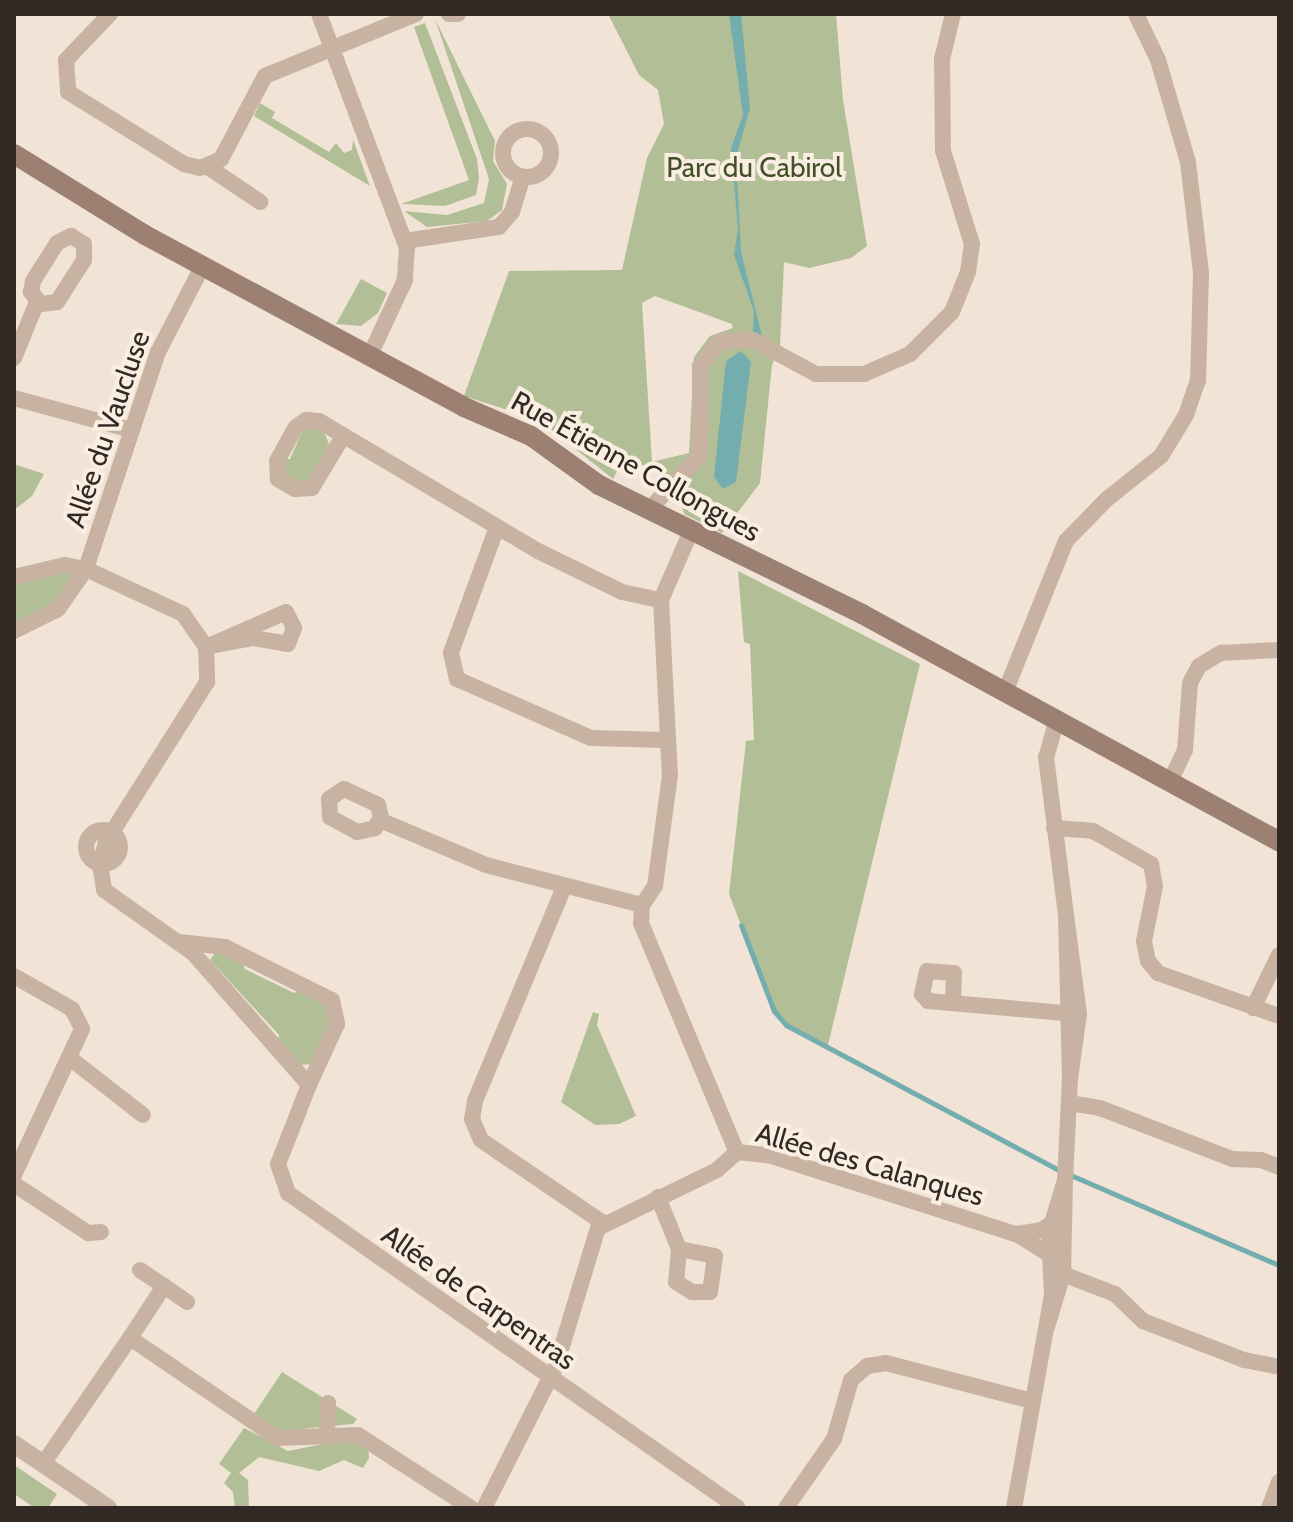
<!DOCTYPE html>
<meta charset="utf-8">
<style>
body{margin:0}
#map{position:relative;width:1293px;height:1522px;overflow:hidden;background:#f1e3d5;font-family:Cabin,sans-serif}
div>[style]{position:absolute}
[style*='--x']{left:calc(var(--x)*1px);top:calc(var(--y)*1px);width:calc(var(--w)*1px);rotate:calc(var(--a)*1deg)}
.green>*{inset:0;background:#b2bf96}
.water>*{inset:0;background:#74adae}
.stream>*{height:5px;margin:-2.5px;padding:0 2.5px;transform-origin:2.5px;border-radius:2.5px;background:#74adae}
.minor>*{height:16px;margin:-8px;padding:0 8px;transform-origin:8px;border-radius:8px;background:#c8b3a2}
.minor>.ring{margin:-8px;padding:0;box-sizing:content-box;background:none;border:16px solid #c8b3a2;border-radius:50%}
.tertiary>*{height:18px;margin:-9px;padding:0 9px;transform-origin:9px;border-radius:9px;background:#c8b3a2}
.secondary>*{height:20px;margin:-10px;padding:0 10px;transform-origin:10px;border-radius:10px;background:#9c8173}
span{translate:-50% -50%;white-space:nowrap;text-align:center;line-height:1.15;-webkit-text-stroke:8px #f9eee1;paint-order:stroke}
.park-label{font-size:28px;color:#435128}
.street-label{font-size:28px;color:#332924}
.frame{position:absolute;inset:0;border:16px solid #332924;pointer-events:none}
</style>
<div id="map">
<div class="green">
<div style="clip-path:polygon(evenodd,608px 14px,836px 14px,843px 100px,867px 246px,851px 258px,809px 268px,784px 262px,780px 346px,772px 365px,760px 483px,722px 533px,684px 514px,678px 495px,659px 473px,624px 456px,613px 479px,539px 420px,464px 396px,509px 271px,622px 270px,647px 158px,664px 124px,658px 90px,639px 75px,608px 14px,655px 296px,732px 324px,733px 328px,710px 336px,694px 357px,689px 453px,652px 462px,642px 303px,655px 296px)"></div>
<div style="clip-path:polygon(435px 19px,495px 141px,493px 161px,507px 184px,502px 210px,487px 221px,427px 227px,404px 211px,447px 215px,484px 203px,489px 179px)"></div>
<div style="clip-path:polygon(425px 23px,477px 159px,479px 178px,476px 195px,445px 206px,401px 204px,469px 180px,414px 27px)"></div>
<div style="clip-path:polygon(260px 103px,275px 112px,272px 118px,329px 152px,336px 143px,344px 153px,352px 150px,353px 140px,370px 186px,254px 116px)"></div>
<div style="clip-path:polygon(361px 279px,387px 293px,378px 313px,361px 326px,336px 324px)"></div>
<div style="clip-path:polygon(305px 425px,323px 430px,329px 444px,307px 485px,285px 479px,284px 459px,290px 459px)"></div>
<div style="clip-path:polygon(14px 464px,44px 474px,32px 496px,14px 510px)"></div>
<div style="clip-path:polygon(65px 571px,75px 575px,62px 600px,14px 626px,14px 584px)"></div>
<div style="clip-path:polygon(738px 571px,920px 664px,828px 1045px,786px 1025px,774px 1011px,729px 894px,746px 741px,754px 740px,750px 644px,744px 642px)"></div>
<div style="clip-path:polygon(216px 952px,242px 961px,245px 969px,294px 993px,302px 989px,327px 1001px,330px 1031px,324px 1033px,315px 1064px,299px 1065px,278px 1041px,279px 1035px,210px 960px)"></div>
<div style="clip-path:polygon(593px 1012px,599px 1014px,597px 1025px,636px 1116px,619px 1124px,595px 1125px,561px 1102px)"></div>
<div style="clip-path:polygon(282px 1372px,357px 1419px,353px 1424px,281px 1431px,254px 1414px)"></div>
<div style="clip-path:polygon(244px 1428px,288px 1451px,348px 1439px,368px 1448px,369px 1458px,363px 1468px,344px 1460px,319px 1471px,259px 1457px,239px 1473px,248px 1480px,249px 1508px,235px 1508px,233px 1492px,224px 1483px,231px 1473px,219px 1464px)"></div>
<div style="clip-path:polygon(14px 1465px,57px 1494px,48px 1508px,35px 1508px,14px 1494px)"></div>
</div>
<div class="water">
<div style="clip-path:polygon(729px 14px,741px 14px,750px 108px,736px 158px,741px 252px,762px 336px,753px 332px,754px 311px,734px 255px,738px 229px,731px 148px,743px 115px)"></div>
<div style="clip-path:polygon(741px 351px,751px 362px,736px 482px,723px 489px,714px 477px,726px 361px)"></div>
</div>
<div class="stream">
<div style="--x:741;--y:925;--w:92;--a:69"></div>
<div style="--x:774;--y:1011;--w:18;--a:49"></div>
<div style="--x:786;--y:1025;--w:309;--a:28"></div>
<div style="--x:1059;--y:1170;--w:240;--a:23.4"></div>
</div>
<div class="minor">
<div style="--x:110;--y:14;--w:64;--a:133.7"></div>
<div style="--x:66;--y:60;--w:32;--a:86"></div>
<div style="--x:68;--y:92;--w:137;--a:31.8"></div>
<div style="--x:184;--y:164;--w:16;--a:14"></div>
<div style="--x:200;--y:168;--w:23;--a:-23"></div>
<div style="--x:221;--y:159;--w:94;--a:-62.1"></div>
<div style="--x:265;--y:76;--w:163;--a:-22.3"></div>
<div style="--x:319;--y:14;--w:250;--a:69.4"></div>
<div style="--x:407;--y:248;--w:32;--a:94"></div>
<div style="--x:405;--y:280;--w:83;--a:115"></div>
<div style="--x:449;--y:14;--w:9;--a:0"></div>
<div class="ring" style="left:503px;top:129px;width:32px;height:32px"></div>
<div style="--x:208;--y:167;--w:63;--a:33.9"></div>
<div style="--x:71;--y:236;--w:15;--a:32"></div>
<div style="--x:84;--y:244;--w:16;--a:90"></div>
<div style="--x:84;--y:260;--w:50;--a:122.7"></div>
<div style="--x:57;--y:302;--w:16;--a:173"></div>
<div style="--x:41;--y:304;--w:16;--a:-130"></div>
<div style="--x:31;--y:292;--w:11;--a:-80"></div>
<div style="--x:33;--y:281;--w:45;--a:-57.7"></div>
<div style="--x:57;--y:243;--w:16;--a:-27"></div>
<div style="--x:405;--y:241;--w:95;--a:-8.5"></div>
<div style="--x:499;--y:227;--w:20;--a:-49"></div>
<div style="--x:512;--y:212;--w:37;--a:-73"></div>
<div style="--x:203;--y:265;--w:98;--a:117.3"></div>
<div style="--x:158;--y:352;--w:229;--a:108.4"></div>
<div style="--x:86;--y:569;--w:107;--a:24.9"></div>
<div style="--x:183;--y:614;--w:40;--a:55.1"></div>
<div style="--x:206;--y:647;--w:35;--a:88"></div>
<div style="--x:207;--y:682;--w:189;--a:122.3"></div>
<div style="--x:106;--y:842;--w:23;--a:105"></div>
<div style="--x:100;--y:864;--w:26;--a:81"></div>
<div style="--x:104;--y:890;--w:109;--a:35.3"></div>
<div style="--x:193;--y:953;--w:176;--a:48.7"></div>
<div style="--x:309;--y:1085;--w:85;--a:111.4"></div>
<div style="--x:278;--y:1164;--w:31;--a:71"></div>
<div style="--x:288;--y:1193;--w:549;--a:34.99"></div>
<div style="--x:14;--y:358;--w:61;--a:-67.7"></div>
<div style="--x:14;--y:398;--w:122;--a:15.2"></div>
<div style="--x:342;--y:438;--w:58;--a:121"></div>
<div style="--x:312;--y:488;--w:17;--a:177"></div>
<div style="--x:295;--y:489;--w:20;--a:-150"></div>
<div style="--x:278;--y:479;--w:18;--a:-93"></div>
<div style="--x:277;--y:461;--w:39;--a:-61"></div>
<div style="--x:296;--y:427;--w:12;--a:-35"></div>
<div style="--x:306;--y:420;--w:13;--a:4"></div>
<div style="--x:319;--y:421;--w:255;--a:30.7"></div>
<div style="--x:538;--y:551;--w:93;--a:26"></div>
<div style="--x:622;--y:592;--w:40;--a:12"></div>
<div style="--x:649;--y:510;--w:75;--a:-47.2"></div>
<div style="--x:700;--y:455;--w:89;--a:-90"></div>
<div style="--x:700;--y:366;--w:32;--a:-51"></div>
<div style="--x:720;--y:341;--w:33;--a:-2"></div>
<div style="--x:753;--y:340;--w:72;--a:28.4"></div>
<div style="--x:816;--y:374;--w:48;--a:0"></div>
<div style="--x:864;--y:374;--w:50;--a:-23.5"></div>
<div style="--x:910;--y:354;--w:59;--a:-45"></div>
<div style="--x:952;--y:312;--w:43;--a:-68.2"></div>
<div style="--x:968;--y:272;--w:28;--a:-82"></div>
<div style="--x:972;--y:244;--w:97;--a:-107.3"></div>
<div style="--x:943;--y:151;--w:92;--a:-90.6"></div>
<div style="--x:942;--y:59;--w:46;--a:-76.3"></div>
<div style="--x:497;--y:527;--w:134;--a:110.1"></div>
<div style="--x:451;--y:653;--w:27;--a:77"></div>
<div style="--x:457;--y:679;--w:146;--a:23.8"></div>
<div style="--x:591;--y:738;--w:74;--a:1.5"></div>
<div style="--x:691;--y:531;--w:75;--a:113.5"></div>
<div style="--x:661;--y:600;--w:175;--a:87.1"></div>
<div style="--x:670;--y:775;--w:112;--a:97.7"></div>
<div style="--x:655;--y:886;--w:23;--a:124"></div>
<div style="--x:642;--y:905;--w:18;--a:93"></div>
<div style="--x:641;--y:923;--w:248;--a:67.3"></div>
<div style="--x:14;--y:577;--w:52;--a:-13.2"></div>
<div style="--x:65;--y:565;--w:21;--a:11"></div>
<div style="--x:86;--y:569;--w:49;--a:125"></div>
<div style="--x:58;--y:609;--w:49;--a:153.4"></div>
<div style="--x:286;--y:612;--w:18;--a:63"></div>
<div style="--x:294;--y:628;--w:17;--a:111"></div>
<div style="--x:288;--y:644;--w:36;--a:-170"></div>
<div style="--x:253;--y:638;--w:48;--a:169.2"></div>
<div style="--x:206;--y:647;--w:87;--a:-23.6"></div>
<div style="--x:1005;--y:692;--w:163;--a:-68"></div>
<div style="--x:1066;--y:541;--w:59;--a:-45.7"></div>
<div style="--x:1107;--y:499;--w:69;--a:-38.5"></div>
<div style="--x:1161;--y:456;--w:48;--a:-58.6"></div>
<div style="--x:1186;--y:415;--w:36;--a:-71"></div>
<div style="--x:1198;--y:381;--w:108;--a:-88.4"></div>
<div style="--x:1201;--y:273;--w:112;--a:-96.7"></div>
<div style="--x:1188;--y:162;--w:106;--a:-106.4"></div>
<div style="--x:1158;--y:60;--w:51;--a:-115.6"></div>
<div style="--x:1056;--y:723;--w:35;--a:106"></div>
<div style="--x:1046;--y:757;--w:159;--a:82.8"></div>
<div style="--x:1170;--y:782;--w:35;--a:-65"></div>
<div style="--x:1185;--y:750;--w:67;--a:-85.7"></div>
<div style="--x:1190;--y:683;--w:19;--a:-62"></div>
<div style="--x:1199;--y:666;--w:26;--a:-31"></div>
<div style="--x:1221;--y:653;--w:58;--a:-3"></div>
<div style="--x:344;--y:789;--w:38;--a:25"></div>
<div style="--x:378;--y:805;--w:12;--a:76"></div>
<div style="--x:381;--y:817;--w:13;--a:119"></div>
<div style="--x:375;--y:828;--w:18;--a:167"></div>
<div style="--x:357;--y:832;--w:31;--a:-151"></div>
<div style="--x:330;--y:817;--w:18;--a:-93"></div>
<div style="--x:329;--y:799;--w:18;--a:-34"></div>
<div style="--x:380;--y:820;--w:115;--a:23"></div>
<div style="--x:486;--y:865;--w:161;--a:14.4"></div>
<div style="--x:1054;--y:828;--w:39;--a:4"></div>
<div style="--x:1093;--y:831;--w:67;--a:29.6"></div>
<div style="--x:1151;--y:864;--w:22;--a:80"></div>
<div style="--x:1155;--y:886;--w:56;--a:101.3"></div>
<div style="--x:1144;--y:941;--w:20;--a:79"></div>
<div style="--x:1148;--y:961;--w:16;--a:50"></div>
<div style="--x:1158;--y:973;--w:128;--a:19.6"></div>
<div class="ring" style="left:86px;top:830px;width:18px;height:18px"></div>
<div style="--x:564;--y:887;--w:232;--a:112.6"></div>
<div style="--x:475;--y:1101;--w:18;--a:99"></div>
<div style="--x:472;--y:1119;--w:23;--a:67"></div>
<div style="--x:481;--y:1140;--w:148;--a:34.2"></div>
<div style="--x:180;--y:942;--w:45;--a:6.3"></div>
<div style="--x:225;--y:947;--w:119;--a:26.4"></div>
<div style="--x:332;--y:1000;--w:25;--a:78"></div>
<div style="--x:337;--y:1024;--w:67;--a:114.7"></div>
<div style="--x:14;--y:976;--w:67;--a:29.6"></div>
<div style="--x:72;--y:1009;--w:22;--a:63"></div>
<div style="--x:82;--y:1029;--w:161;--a:115"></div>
<div style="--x:953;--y:1002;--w:29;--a:-88"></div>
<div style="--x:954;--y:973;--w:27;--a:-176"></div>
<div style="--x:927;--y:971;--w:24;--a:102"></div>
<div style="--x:922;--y:994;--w:9;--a:49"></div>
<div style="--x:928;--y:1001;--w:151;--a:5"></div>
<div style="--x:1253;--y:1008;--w:59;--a:-63.9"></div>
<div style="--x:71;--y:1059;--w:91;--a:37.9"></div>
<div style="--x:1069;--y:1103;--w:31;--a:9"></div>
<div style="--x:1100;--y:1108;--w:142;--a:21.1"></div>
<div style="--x:1232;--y:1159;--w:29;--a:2"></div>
<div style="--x:1261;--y:1160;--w:19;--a:21"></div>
<div style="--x:737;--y:1152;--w:31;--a:6"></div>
<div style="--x:768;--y:1155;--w:260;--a:17.7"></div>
<div style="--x:1065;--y:1180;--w:101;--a:-87.2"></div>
<div style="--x:1070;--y:1079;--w:164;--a:-91.4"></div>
<div style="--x:1066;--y:915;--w:100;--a:82.5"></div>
<div style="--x:1079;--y:1014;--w:66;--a:97.9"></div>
<div style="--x:14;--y:1184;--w:89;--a:33.5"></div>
<div style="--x:88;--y:1233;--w:13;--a:-4"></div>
<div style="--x:658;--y:1197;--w:56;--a:68"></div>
<div style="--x:679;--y:1249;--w:33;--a:95"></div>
<div style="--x:676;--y:1282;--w:19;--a:32"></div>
<div style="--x:692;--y:1292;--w:18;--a:0"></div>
<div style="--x:710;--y:1292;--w:36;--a:-82"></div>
<div style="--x:715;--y:1256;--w:37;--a:-169"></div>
<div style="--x:1047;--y:1253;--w:36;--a:-148"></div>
<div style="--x:1016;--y:1234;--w:26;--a:-9"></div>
<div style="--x:1042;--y:1230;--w:12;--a:-35"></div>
<div style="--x:140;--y:1270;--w:29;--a:34"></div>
<div style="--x:1055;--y:1271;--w:64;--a:21"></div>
<div style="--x:1115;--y:1294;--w:39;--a:44"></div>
<div style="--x:1143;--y:1321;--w:108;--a:21.1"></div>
<div style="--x:1244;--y:1360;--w:36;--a:11"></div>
<div style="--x:187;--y:1302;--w:28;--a:-145"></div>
<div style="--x:164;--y:1286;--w:62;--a:123.2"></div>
<div style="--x:130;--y:1338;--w:178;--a:34.2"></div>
<div style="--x:277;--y:1438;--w:81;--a:-2.1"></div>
<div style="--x:358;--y:1435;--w:135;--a:32.9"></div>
<div style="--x:327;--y:1434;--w:31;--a:-88"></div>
<div style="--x:43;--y:1464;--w:153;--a:-55.4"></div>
<div style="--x:484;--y:1508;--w:159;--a:-63.1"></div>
<div style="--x:556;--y:1366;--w:144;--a:-73.1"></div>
<div style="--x:598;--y:1228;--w:132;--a:-26"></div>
<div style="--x:717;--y:1170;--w:27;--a:-42"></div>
<div style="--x:786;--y:1508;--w:84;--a:-55.2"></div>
<div style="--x:834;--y:1439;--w:61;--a:-73.9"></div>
<div style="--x:851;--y:1380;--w:21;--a:-41"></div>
<div style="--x:867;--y:1366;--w:19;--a:-9"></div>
<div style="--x:886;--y:1363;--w:151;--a:14.6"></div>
<div style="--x:1014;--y:1508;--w:217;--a:-79.9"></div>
<div style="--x:1052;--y:1294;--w:61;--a:-92.8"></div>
<div style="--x:1049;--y:1233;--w:55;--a:-73.2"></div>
<div style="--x:1065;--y:1180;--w:94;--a:91.2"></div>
<div style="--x:1063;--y:1274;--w:55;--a:106.8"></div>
<div style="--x:1269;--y:1508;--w:28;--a:-69"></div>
</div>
<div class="tertiary">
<div style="--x:14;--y:1444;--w:114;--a:34.2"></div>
</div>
<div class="secondary">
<div style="--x:14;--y:154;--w:154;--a:31.7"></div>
<div style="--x:145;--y:235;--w:362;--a:28.3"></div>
<div style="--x:464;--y:407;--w:73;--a:23.4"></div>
<div style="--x:531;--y:436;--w:84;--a:35.8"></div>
<div style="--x:599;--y:485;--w:293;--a:26.1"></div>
<div style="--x:862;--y:614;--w:475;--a:28.6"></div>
</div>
<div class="park-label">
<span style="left:754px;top:167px">Parc du Cabirol</span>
</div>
<div class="street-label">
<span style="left:107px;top:429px;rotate:-71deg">Allée du Vaucluse</span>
<span style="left:636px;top:466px;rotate:29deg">Rue Étienne Collongues</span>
<span style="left:870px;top:1164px;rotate:16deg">Allée des Calanques</span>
<span style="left:479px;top:1297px;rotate:35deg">Allée de Carpentras</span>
</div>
<div class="frame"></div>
</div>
